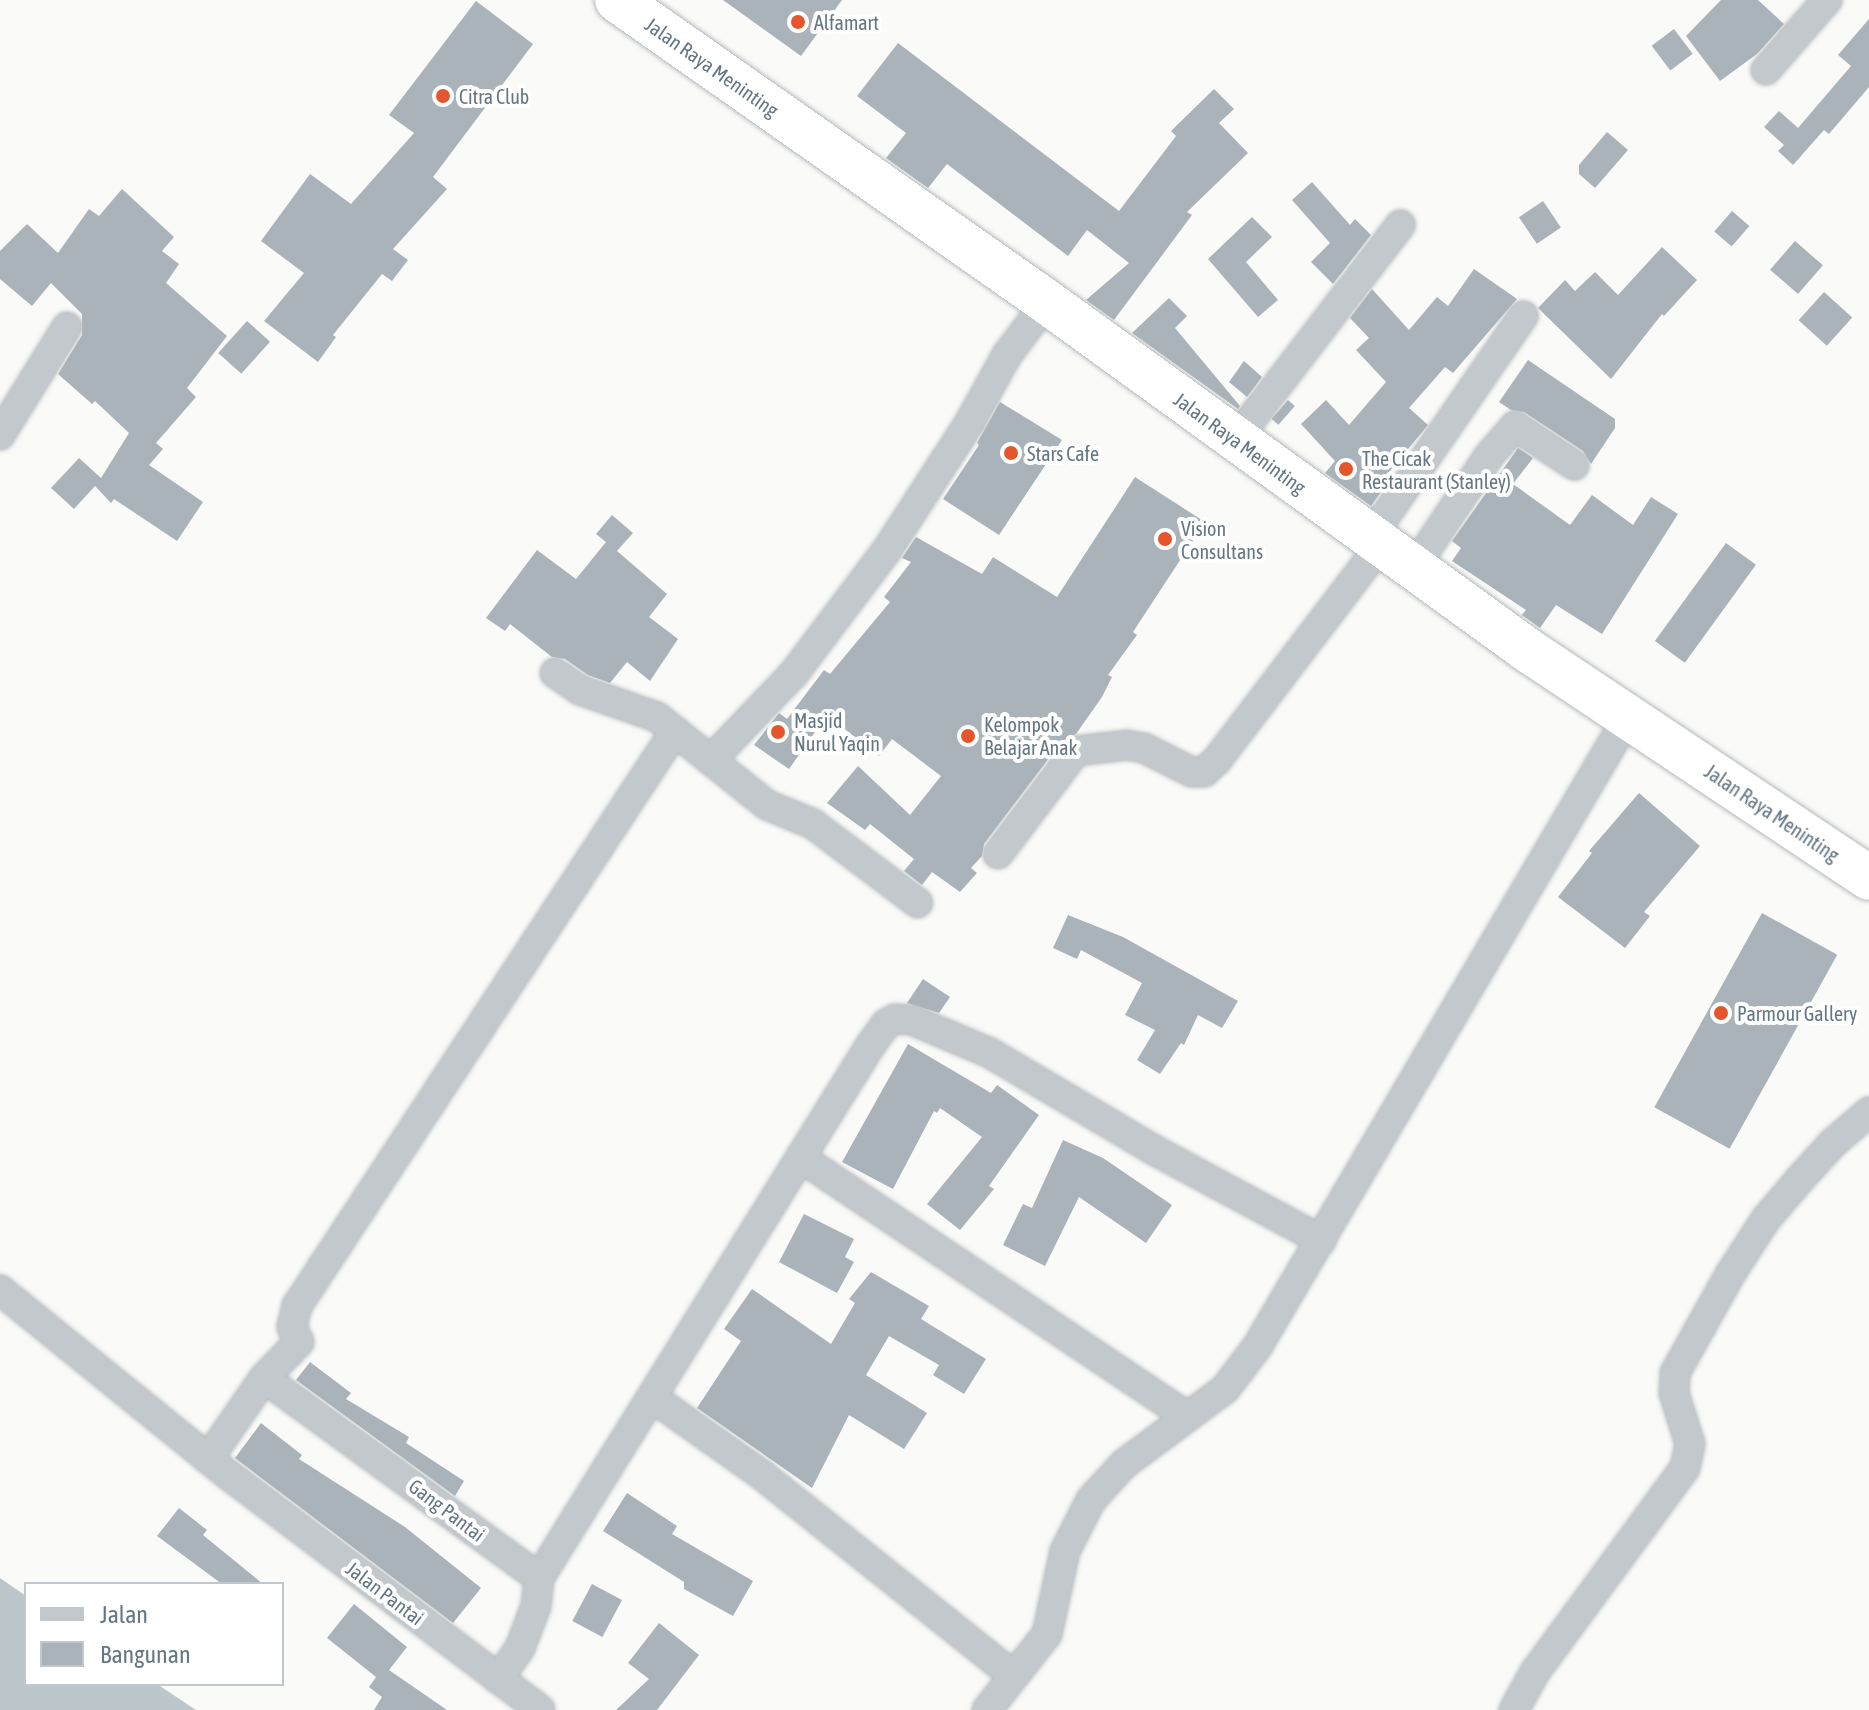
<!DOCTYPE html>
<style>
body{margin:0}
#map{position:relative;width:1869px;height:1710px;overflow:hidden;background:#fafaf8;font-family:"Asap Condensed",sans-serif}
div>[style]{position:absolute}
[style*='--x']{left:calc(var(--x)*1px);top:calc(var(--y)*1px);width:calc(var(--w)*1px);rotate:calc(var(--a)*1deg)}
.water>*{inset:0;background:#bbc7cb}
.building>*{inset:0;background:#aab3b9;transform-origin:0 0}
.roads{filter:drop-shadow(0 0 2px #b4b9bd) drop-shadow(0 0 2px #b4b9bd)}
.minor>*{height:28px;margin:-14px;padding:0 14px;transform-origin:14px;border-radius:14px;background:#c3c8cc}
.trunk>*{height:44px;margin:-22px;padding:0 22px;transform-origin:22px;border-radius:22px;background:#fff}
.dots>*{width:22px;height:22px;translate:-50% -50%;box-sizing:border-box;border:4px solid #fff;border-radius:50%}
span{translate:-50% -50%;white-space:nowrap;text-align:center;line-height:1.15;-webkit-text-stroke:8px #fff;paint-order:stroke}
.poi-label{font-size:20px;color:#657683}
.left{translate:0 -50%;text-align:left}
.street-label{font-size:20px;color:#657683}
.legend{position:absolute;left:24px;top:1582px;width:260px;height:104px;box-sizing:border-box;background:#fff;border:2px solid #c1c8cd;margin:0;padding:10px 14px;list-style:none;font-size:24px;color:#657683}
.legend li{display:flex;align-items:center;gap:16px;height:40px}
.legend b{width:40px;border:2px solid #c1c8cd}
</style>
<div id="map">
<div class="water">
<div style="clip-path:polygon(0 1578px,26px 1596px,26px 1684px,157px 1684px,196px 1710px,0 1710px)"></div>
</div>
<div class="building">
<div style="clip-path:polygon(723px 0,842px 0,801px 56px)"></div>
<div style="clip-path:polygon(1721px 0,1758px 0,1784px 24px,1757px 54px,1720px 81px,1686px 36px)"></div>
<div style="clip-path:polygon(476px 1px,533px 44px,433px 177px,447px 189px,393px 249px,408px 260px,392px 281px,382px 274px,333px 335px,336px 337px,318px 362px,264px 321px,304px 273px,261px 241px,310px 174px,351px 204px,414px 133px,389px 115px)"></div>
<div style="clip-path:polygon(1869px 19px,1869px 87px,1829px 134px,1824px 130px,1793px 165px,1778px 151px,1784px 145px,1764px 127px,1779px 111px,1798px 128px,1851px 66px,1838px 55px)"></div>
<div style="left:1674px;top:29px;width:31px;height:28px;rotate:53deg"></div>
<div style="clip-path:polygon(898px 43px,1119px 211px,1176px 136px,1171px 131px,1214px 89px,1234px 109px,1219px 123px,1248px 153px,1187px 212px,1192px 215px,1114px 320px,1086px 300px,1129px 263px,1087px 230px,1068px 256px,947px 164px,928px 188px,886px 158px,906px 133px,857px 96px)"></div>
<div style="clip-path:polygon(1607px 132px,1628px 150px,1595px 188px,1579px 174px,1579px 165px)"></div>
<div style="clip-path:polygon(1312px 182px,1350px 225px,1355px 219px,1371px 235px,1333px 284px,1311px 262px,1330px 243px,1292px 200px)"></div>
<div style="clip-path:polygon(122px 189px,174px 237px,162px 251px,179px 264px,166px 283px,227px 336px,187px 388px,196px 397px,156px 443px,163px 449px,149px 465px,203px 502px,177px 541px,114px 499px,111px 503px,95px 486px,74px 509px,51px 488px,79px 458px,101px 478px,129px 433px,95px 401px,92px 404px,58px 374px,82px 335px,82px 314px,51px 283px,32px 306px,0 279px,0 251px,27px 224px,58px 253px,89px 209px,99px 216px)"></div>
<div style="left:1543px;top:201px;width:32px;height:29px;rotate:56deg"></div>
<div style="left:1732px;top:211px;width:23px;height:27px;rotate:41deg"></div>
<div style="clip-path:polygon(1252px 217px,1272px 237px,1246px 262px,1278px 300px,1258px 317px,1208px 259px)"></div>
<div style="left:1795px;top:241px;width:37px;height:38px;rotate:41deg"></div>
<div style="clip-path:polygon(1662px 247px,1697px 280px,1664px 316px,1662px 314px,1611px 379px,1538px 308px,1565px 280px,1575px 291px,1595px 272px,1618px 295px)"></div>
<div style="clip-path:polygon(1474px 269px,1517px 299px,1453px 373px,1445px 367px,1409px 408px,1428px 425px,1389px 472px,1393px 475px,1371px 506px,1325px 473px,1335px 461px,1301px 424px,1326px 400px,1349px 425px,1386px 382px,1356px 350px,1369px 338px,1350px 318px,1372px 289px,1409px 330px,1437px 297px,1448px 306px)"></div>
<div style="left:1824px;top:292px;width:38px;height:38px;rotate:42deg"></div>
<div style="clip-path:polygon(1169px 298px,1187px 316px,1175px 328px,1240px 406px,1238px 409px,1132px 333px)"></div>
<div style="left:247px;top:321px;width:31px;height:43px;rotate:42deg"></div>
<div style="clip-path:polygon(1528px 360px,1615px 419px,1615px 428px,1591px 464px,1583px 451px,1524px 412px,1511px 410px,1499px 402px)"></div>
<div style="clip-path:polygon(1244px 361px,1262px 377px,1247px 397px,1229px 382px)"></div>
<div style="left:1288px;top:400px;width:9px;height:25px;rotate:41deg"></div>
<div style="clip-path:polygon(1000px 402px,1062px 440px,999px 535px,943px 499px,979px 445px,977px 443px)"></div>
<div style="clip-path:polygon(1518px 448px,1533px 458px,1513px 484px,1570px 525px,1592px 495px,1633px 525px,1651px 497px,1678px 514px,1602px 634px,1556px 605px,1540px 628px,1522px 615px,1526px 610px,1452px 561px,1461px 548px,1452px 541px)"></div>
<div style="clip-path:polygon(1135px 477px,1205px 522px,1133px 632px,1137px 635px,1108px 675px,1112px 677px,1102px 697px,1076px 734px,1062px 741px,984px 844px,982px 856px,971px 868px,977px 873px,960px 892px,932px 872px,922px 885px,904px 871px,914px 859px,870px 824px,865px 830px,827px 803px,858px 766px,910px 815px,941px 776px,892px 739px,879px 756px,827px 715px,789px 769px,754px 745px,779px 713px,787px 719px,824px 670px,830px 674px,890px 602px,884px 597px,911px 562px,902px 558px,916px 537px,982px 574px,993px 557px,1057px 597px)"></div>
<div style="clip-path:polygon(612px 515px,633px 533px,617px 551px,667px 594px,649px 617px,678px 639px,650px 681px,627px 662px,610px 683px,588px 675px,565px 659px,552px 657px,510px 624px,505px 631px,486px 618px,537px 550px,576px 579px,606px 542px,596px 534px)"></div>
<div style="left:1726px;top:543px;width:37px;height:121px;rotate:36deg"></div>
<div style="clip-path:polygon(1639px 793px,1700px 846px,1644px 912px,1650px 916px,1625px 948px,1558px 897px,1592px 853px,1589px 851px)"></div>
<div style="left:1762px;top:913px;width:86px;height:222px;rotate:29deg"></div>
<div style="clip-path:polygon(1068px 915px,1123px 937px,1238px 1001px,1222px 1028px,1198px 1015px,1184px 1045px,1181px 1043px,1160px 1074px,1137px 1060px,1155px 1030px,1125px 1015px,1142px 983px,1081px 950px,1077px 959px,1053px 948px)"></div>
<div style="clip-path:polygon(923px 979px,950px 997px,939px 1013px,907px 1003px)"></div>
<div style="clip-path:polygon(908px 1044px,991px 1093px,997px 1085px,1039px 1115px,989px 1186px,994px 1189px,960px 1230px,927px 1204px,982px 1137px,940px 1108px,937px 1113px,934px 1111px,893px 1189px,842px 1162px)"></div>
<div style="clip-path:polygon(1063px 1140px,1103px 1158px,1172px 1205px,1146px 1243px,1079px 1197px,1045px 1266px,1003px 1245px,1023px 1204px,1032px 1208px)"></div>
<div style="clip-path:polygon(804px 1214px,854px 1239px,845px 1257px,854px 1262px,837px 1293px,779px 1262px)"></div>
<div style="clip-path:polygon(871px 1272px,929px 1306px,921px 1319px,986px 1359px,964px 1394px,933px 1375px,939px 1365px,889px 1336px,866px 1375px,927px 1413px,904px 1449px,849px 1415px,812px 1488px,697px 1408px,741px 1341px,724px 1329px,752px 1289px,831px 1344px,855px 1303px,849px 1299px)"></div>
<div style="clip-path:polygon(310px 1362px,351px 1393px,346px 1399px,409px 1437px,406px 1443px,464px 1481px,455px 1496px,296px 1380px)"></div>
<div style="clip-path:polygon(261px 1423px,302px 1455px,299px 1459px,405px 1527px,481px 1588px,453px 1623px,235px 1458px)"></div>
<div style="clip-path:polygon(627px 1493px,677px 1526px,672px 1534px,753px 1581px,733px 1616px,684px 1589px,684px 1582px,603px 1531px)"></div>
<div style="clip-path:polygon(179px 1508px,207px 1530px,203px 1535px,263px 1584px,222px 1584px,157px 1536px)"></div>
<div style="left:592px;top:1584px;width:34px;height:42px;rotate:28deg"></div>
<div style="clip-path:polygon(354px 1604px,407px 1647px,389px 1670px,447px 1710px,374px 1710px,382px 1697px,369px 1687px,376px 1677px,327px 1638px)"></div>
<div style="clip-path:polygon(659px 1623px,699px 1655px,657px 1710px,616px 1710px,649px 1679px,628px 1663px)"></div>
</div>
<div class="roads">
<div class="minor">
<div style="--x:1766;--y:70;--w:93;--a:-48.9"></div>
<div style="--x:0;--y:435;--w:127;--a:-58.2"></div>
<div style="--x:1236;--y:439;--w:270;--a:-52.5"></div>
<div style="--x:1370;--y:538;--w:270;--a:-55.4"></div>
<div style="--x:1413;--y:569;--w:136;--a:-56.1"></div>
<div style="--x:1489;--y:456;--w:40;--a:-49"></div>
<div style="--x:1515;--y:426;--w:71;--a:33.5"></div>
<div style="--x:555;--y:673;--w:30;--a:34"></div>
<div style="--x:580;--y:690;--w:82;--a:19.3"></div>
<div style="--x:657;--y:717;--w:141;--a:38.7"></div>
<div style="--x:767;--y:805;--w:50;--a:22.4"></div>
<div style="--x:813;--y:824;--w:131;--a:37"></div>
<div style="--x:711;--y:760;--w:122;--a:-46.3"></div>
<div style="--x:795;--y:672;--w:153;--a:-53"></div>
<div style="--x:887;--y:550;--w:153;--a:-57"></div>
<div style="--x:970;--y:422;--w:77;--a:-61.1"></div>
<div style="--x:1007;--y:355;--w:66;--a:-53"></div>
<div style="--x:998;--y:854;--w:129;--a:-52.9"></div>
<div style="--x:1076;--y:751;--w:51;--a:-6.7"></div>
<div style="--x:1127;--y:745;--w:17;--a:10"></div>
<div style="--x:1144;--y:748;--w:54;--a:26.6"></div>
<div style="--x:1192;--y:772;--w:12;--a:0"></div>
<div style="--x:1204;--y:772;--w:18;--a:-43"></div>
<div style="--x:1217;--y:760;--w:269;--a:-52.7"></div>
<div style="--x:801;--y:1158;--w:463;--a:33.8"></div>
<div style="--x:0;--y:1290;--w:296;--a:39"></div>
<div style="--x:230;--y:1476;--w:388;--a:37"></div>
<div style="--x:264;--y:1378;--w:340;--a:36"></div>
<div style="--x:539;--y:1578;--w:28;--a:96"></div>
<div style="--x:536;--y:1606;--w:45;--a:110.9"></div>
<div style="--x:520;--y:1648;--w:38;--a:125"></div>
<div style="--x:653;--y:1398;--w:133;--a:35.2"></div>
<div style="--x:762;--y:1475;--w:322;--a:38.6"></div>
<div style="--x:208;--y:1459;--w:98;--a:-55.3"></div>
<div style="--x:264;--y:1378;--w:50;--a:-45.8"></div>
<div style="--x:299;--y:1342;--w:17;--a:-115"></div>
<div style="--x:292;--y:1327;--w:22;--a:-77"></div>
<div style="--x:297;--y:1306;--w:688;--a:-56.68"></div>
<div style="--x:539;--y:1578;--w:627;--a:-58.11"></div>
<div style="--x:870;--y:1046;--w:27;--a:-54"></div>
<div style="--x:886;--y:1024;--w:10;--a:-29"></div>
<div style="--x:895;--y:1019;--w:17;--a:3"></div>
<div style="--x:912;--y:1020;--w:85;--a:22.9"></div>
<div style="--x:990;--y:1053;--w:191;--a:30.6"></div>
<div style="--x:1154;--y:1150;--w:190;--a:28.3"></div>
<div style="--x:987;--y:1710;--w:97;--a:-51.7"></div>
<div style="--x:1047;--y:1634;--w:85;--a:-77.8"></div>
<div style="--x:1065;--y:1551;--w:57;--a:-63"></div>
<div style="--x:1091;--y:1500;--w:49;--a:-47.5"></div>
<div style="--x:1124;--y:1464;--w:126;--a:-36.6"></div>
<div style="--x:1225;--y:1389;--w:53;--a:-52.7"></div>
<div style="--x:1257;--y:1347;--w:731;--a:-59.51"></div>
<div style="--x:1514;--y:1710;--w:43;--a:-61.1"></div>
<div style="--x:1535;--y:1672;--w:253;--a:-53.7"></div>
<div style="--x:1685;--y:1468;--w:25;--a:-78"></div>
<div style="--x:1690;--y:1444;--w:53;--a:-107.4"></div>
<div style="--x:1674;--y:1393;--w:20;--a:-87"></div>
<div style="--x:1675;--y:1373;--w:115;--a:-60.8"></div>
<div style="--x:1731;--y:1273;--w:64;--a:-57.1"></div>
<div style="--x:1766;--y:1219;--w:54;--a:-49.5"></div>
<div style="--x:1801;--y:1178;--w:47;--a:-47.6"></div>
<div style="--x:1833;--y:1143;--w:48;--a:-40.7"></div>
</div>
<div class="trunk">
<div style="--x:617;--y:0;--w:525;--a:35.08"></div>
<div style="--x:1047;--y:302;--w:595;--a:35.91"></div>
<div style="--x:1529;--y:651;--w:409;--a:33.7"></div>
</div>
</div>
<div class="dots">
<div style="left:798px;top:22px;background:#e4572e"></div>
<div style="left:443px;top:96px;background:#e4572e"></div>
<div style="left:1011px;top:453px;background:#e4572e"></div>
<div style="left:1346px;top:469px;background:#e4572e"></div>
<div style="left:1165px;top:539px;background:#e4572e"></div>
<div style="left:778px;top:732px;background:#e4572e"></div>
<div style="left:968px;top:736px;background:#e4572e"></div>
<div style="left:1721px;top:1013px;background:#e4572e"></div>
</div>
<div class="poi-label">
<span class="left" style="left:814px;top:22px">Alfamart</span>
<span class="left" style="left:459px;top:96px">Citra Club</span>
<span class="left" style="left:1027px;top:453px">Stars Cafe</span>
<span class="left" style="left:1362px;top:470px">The Cicak<br>Restaurant (Stanley)</span>
<span class="left" style="left:1181px;top:540px">Vision<br>Consultans</span>
<span class="left" style="left:794px;top:732px">Masjid<br>Nurul Yaqin</span>
<span class="left" style="left:984px;top:736px">Kelompok<br>Belajar Anak</span>
<span class="left" style="left:1737px;top:1013px">Parmour Gallery</span>
</div>
<div class="street-label">
<span style="left:712px;top:67px;rotate:35deg">Jalan Raya Meninting</span>
<span style="left:1240px;top:443px;rotate:36deg">Jalan Raya Meninting</span>
<span style="left:1772px;top:813px;rotate:34deg">Jalan Raya Meninting</span>
<span style="left:447px;top:1510px;rotate:37deg">Gang Pantai</span>
<span style="left:385px;top:1593px;rotate:37deg">Jalan Pantai</span>
</div>
<ul class="legend">
<li><b style="height:10px;background:#c3c8cc"></b>Jalan</li>
<li><b style="height:22px;background:#aab3b9"></b>Bangunan</li>
</ul>
</div>
